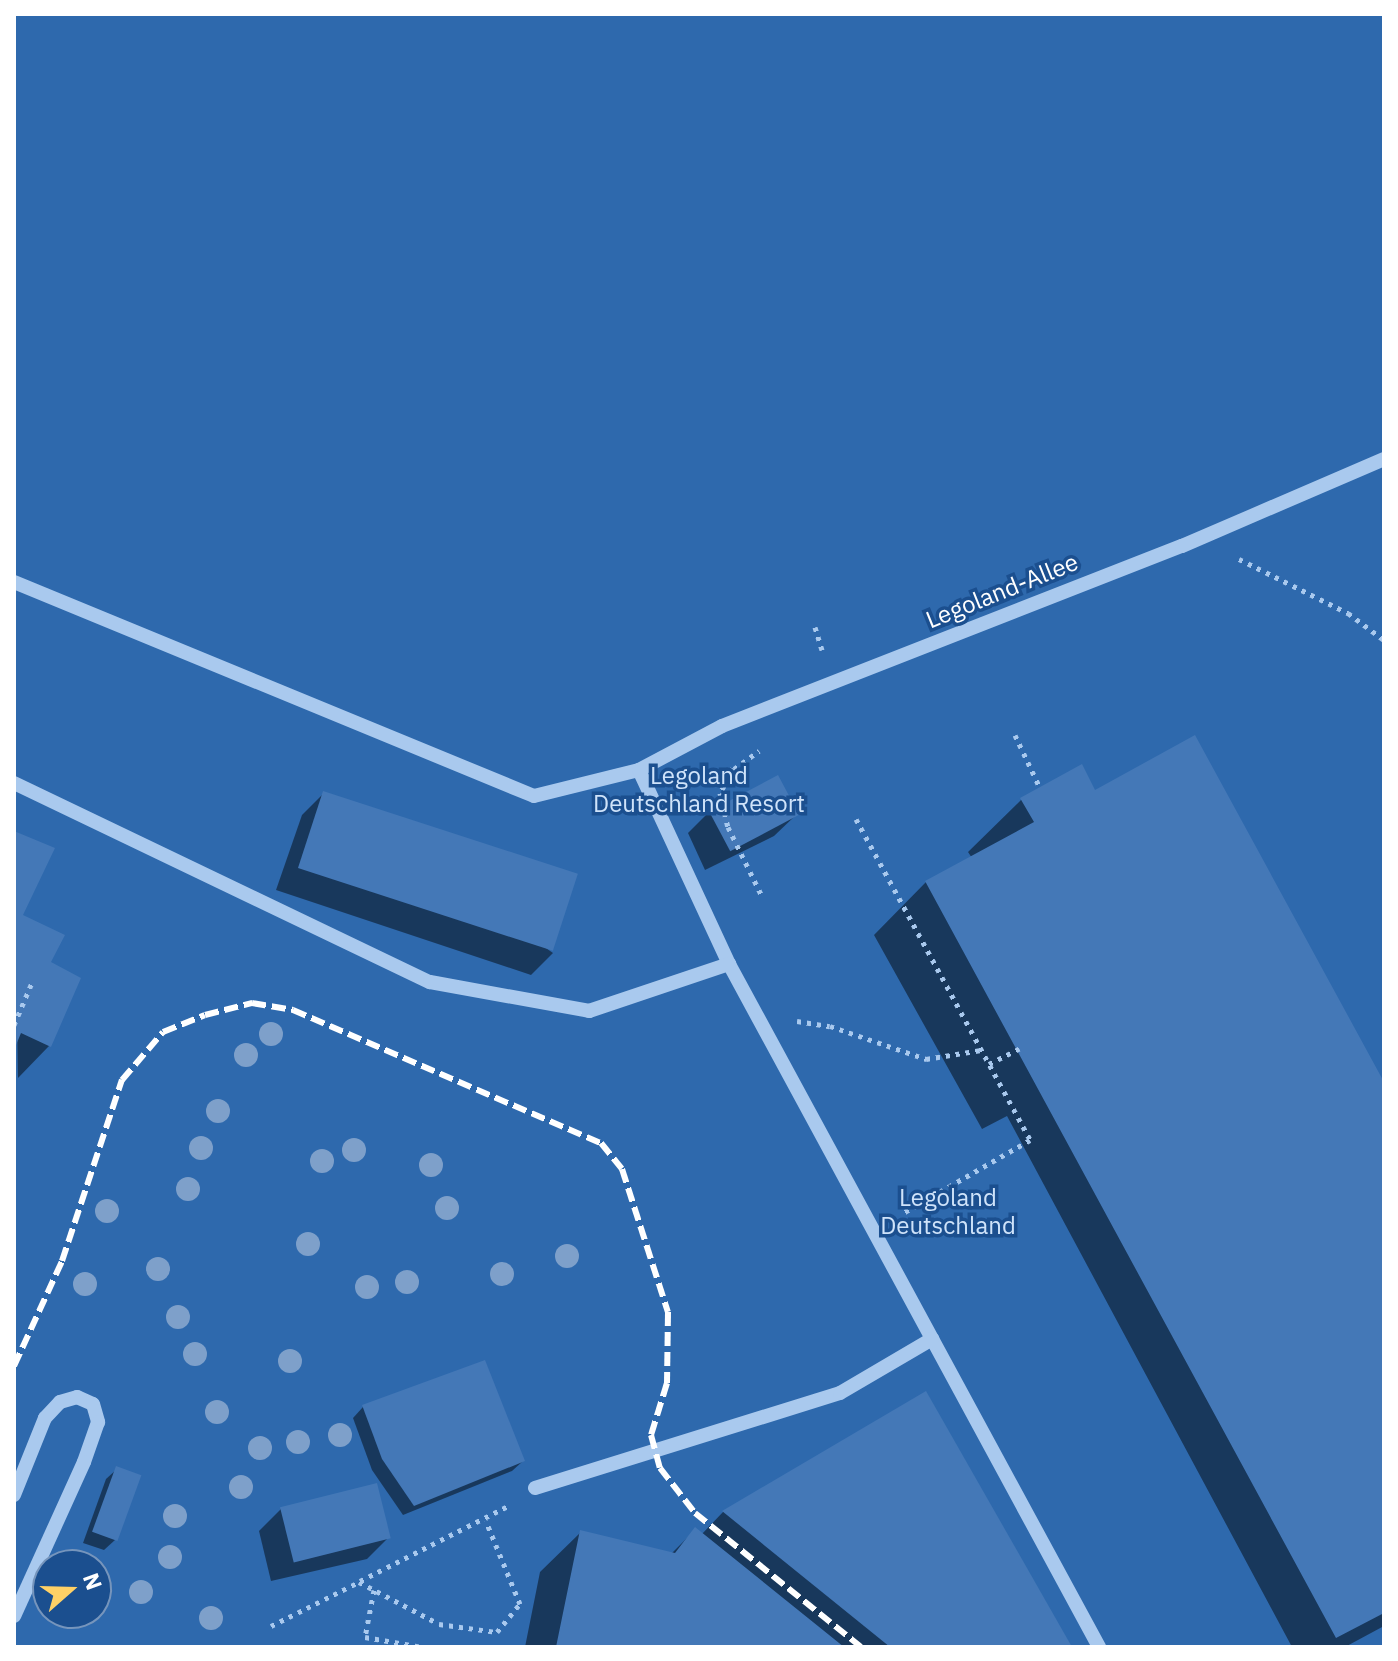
<!DOCTYPE html>
<style>
body{margin:0}
#map{position:relative;width:1398px;height:1661px;overflow:hidden;background:#1b4f8f;font-family:"IBM Plex Sans",sans-serif}
div>[style]{position:absolute}
[style*='--x']{left:calc(var(--x)*1px);top:calc(var(--y)*1px);width:calc(var(--w)*1px);rotate:calc(var(--a)*1deg)}
.green>*{inset:0;background:#2e69ad}
.shadow>*{inset:0;background:#0007}
.building>*{inset:0;background:#4478b7;transform-origin:0 0}
.path>*{height:5px;margin-top:-2.5px;transform-origin:0;background:repeating-linear-gradient(90deg,#a9c9ee 0 4px,transparent 0 10px)}
.minor>*{height:14px;margin:-7px;padding:0 7px;transform-origin:7px;border-radius:7px;background:#a9c9ee}
.rail>*{height:6px;margin-top:-3px;transform-origin:0;background:repeating-linear-gradient(90deg,#fff 0 14px,transparent 0 20px)}
.trees>*{width:24px;height:24px;margin:-12px;border-radius:50%;background:#7ea0ca}
span{translate:-50% -50%;white-space:nowrap;text-align:center;line-height:1.15;-webkit-text-stroke:7px #1b4f8f;paint-order:stroke}
.street-label{font-size:24px;color:#fff}
.park-label{font-size:24px;color:#cfe3fa}
.frame{position:absolute;inset:0;border:16px solid #fff;pointer-events:none}
.north{position:absolute;left:32px;top:1549px;width:80px;height:80px;box-sizing:border-box;background:#1b4f8f;border:2px solid #7695bc;border-radius:50%;rotate:70deg;font-size:22px;font-weight:700;line-height:32px;text-align:center;color:#fff}
.north::after{content:'';display:block;margin:auto;width:28px;height:36px;background:#ffd166;clip-path:polygon(50% 0,100% 100%,50% 72%,0 100%)}
</style>
<div id="map">
<div class="green">
<div style="clip-path:polygon(evenodd,14px 14px,1384px 14px,1384px 1647px,14px 1647px,14px 14px,48px 1565px,96px 1565px,96px 1613px,48px 1613px,48px 1565px)"></div>
</div>
<div class="shadow">
<div style="clip-path:polygon(1081px 767px,1094px 793px,1384px 1087px,1384px 1626px,1345px 1647px,1292px 1647px,1007px 1116px,982px 1129px,874px 935px,926px 882px,972px 858px,968px 852px,1021px 800px)"></div>
<div style="clip-path:polygon(324px 793px,553px 953px,531px 975px,276px 890px,302px 815px)"></div>
<div style="clip-path:polygon(710px 811px,796px 815px,774px 836px,705px 870px,688px 833px)"></div>
<div style="clip-path:polygon(14px 833px,17px 923px,48px 963px,49px 1046px,18px 1078px)"></div>
<div style="clip-path:polygon(926px 1393px,1069px 1647px,525px 1647px,540px 1572px,581px 1532px,671px 1554px,695px 1530px,701px 1535px,723px 1512px)"></div>
<div style="clip-path:polygon(363px 1407px,523px 1461px,512px 1471px,403px 1515px,372px 1470px,353px 1418px)"></div>
<div style="clip-path:polygon(117px 1469px,115px 1540px,104px 1550px,83px 1543px,106px 1479px)"></div>
<div style="clip-path:polygon(281px 1509px,389px 1537px,367px 1559px,271px 1581px,259px 1531px)"></div>
</div>
<div class="building">
<div style="clip-path:polygon(1195px 735px,1384px 1082px,1384px 1613px,1336px 1638px,925px 881px,1034px 822px,1020px 798px,1082px 764px,1095px 790px)"></div>
<div style="left:778px;top:775px;width:45px;height:78px;rotate:62deg"></div>
<div style="left:323px;top:791px;width:268px;height:81px;rotate:18deg"></div>
<div style="clip-path:polygon(14px 831px,55px 848px,23px 915px,65px 935px,51px 962px,81px 978px,51px 1047px,21px 1033px,14px 1050px)"></div>
<div style="clip-path:polygon(485px 1360px,525px 1461px,414px 1506px,382px 1459px,362px 1405px)"></div>
<div style="clip-path:polygon(926px 1391px,1072px 1647px,890px 1647px,722px 1511px)"></div>
<div style="left:116px;top:1466px;width:27px;height:70px;rotate:20deg"></div>
<div style="left:377px;top:1483px;width:57px;height:100px;rotate:76deg"></div>
<div style="clip-path:polygon(695px 1527px,844px 1647px,556px 1647px,580px 1530px,675px 1553px)"></div>
</div>
<div class="path">
<div style="--x:1239;--y:559;--w:122;--a:26.4"></div>
<div style="--x:1348;--y:613;--w:45;--a:36.9"></div>
<div style="--x:815;--y:627;--w:24;--a:73"></div>
<div style="--x:1015;--y:735;--w:59;--a:64.7"></div>
<div style="--x:733;--y:768;--w:28;--a:117"></div>
<div style="--x:720;--y:793;--w:35;--a:77"></div>
<div style="--x:728;--y:827;--w:75;--a:63.8"></div>
<div style="--x:734;--y:769;--w:31;--a:-36"></div>
<div style="--x:856;--y:819;--w:365;--a:61.5"></div>
<div style="--x:1030;--y:1140;--w:146;--a:150.1"></div>
<div style="--x:797;--y:1021;--w:33;--a:9"></div>
<div style="--x:830;--y:1026;--w:102;--a:19"></div>
<div style="--x:926;--y:1059;--w:56;--a:-9.3"></div>
<div style="--x:14;--y:1025;--w:49;--a:-67.1"></div>
<div style="--x:989;--y:1064;--w:34;--a:-27"></div>
<div style="--x:360;--y:1581;--w:166;--a:-26.9"></div>
<div style="--x:374;--y:1590;--w:48;--a:100.8"></div>
<div style="--x:365;--y:1637;--w:58;--a:10"></div>
<div style="--x:271;--y:1626;--w:98;--a:-26.6"></div>
<div style="--x:359;--y:1582;--w:90;--a:27.7"></div>
<div style="--x:439;--y:1624;--w:59;--a:7.9"></div>
<div style="--x:497;--y:1632;--w:36;--a:-51"></div>
<div style="--x:520;--y:1604;--w:90;--a:-112.3"></div>
</div>
<div class="minor">
<div style="--x:14;--y:582;--w:562;--a:22.37"></div>
<div style="--x:534;--y:796;--w:108;--a:-13.9"></div>
<div style="--x:639;--y:770;--w:94;--a:-27.9"></div>
<div style="--x:722;--y:726;--w:494;--a:-21.4"></div>
<div style="--x:1182;--y:546;--w:220;--a:-23.3"></div>
<div style="--x:639;--y:770;--w:214;--a:65.1"></div>
<div style="--x:729;--y:964;--w:777;--a:61.55"></div>
<div style="--x:14;--y:783;--w:461;--a:25.6"></div>
<div style="--x:430;--y:982;--w:162;--a:10.3"></div>
<div style="--x:589;--y:1011;--w:148;--a:-18.6"></div>
<div style="--x:535;--y:1488;--w:319;--a:-17.3"></div>
<div style="--x:840;--y:1393;--w:107;--a:-30.4"></div>
<div style="--x:14;--y:1495;--w:83;--a:-68.1"></div>
<div style="--x:45;--y:1418;--w:22;--a:-47"></div>
<div style="--x:60;--y:1402;--w:18;--a:-16"></div>
<div style="--x:77;--y:1397;--w:17;--a:24"></div>
<div style="--x:93;--y:1404;--w:19;--a:74"></div>
<div style="--x:98;--y:1422;--w:42;--a:109.3"></div>
<div style="--x:84;--y:1462;--w:169;--a:114.4"></div>
</div>
<div class="rail">
<div style="--x:14;--y:1366;--w:115;--a:-65.4"></div>
<div style="--x:62;--y:1261;--w:191;--a:-71.7"></div>
<div style="--x:122;--y:1080;--w:63;--a:-49.5"></div>
<div style="--x:163;--y:1032;--w:45;--a:-22"></div>
<div style="--x:205;--y:1015;--w:49;--a:-14.3"></div>
<div style="--x:252;--y:1003;--w:42;--a:9.7"></div>
<div style="--x:293;--y:1010;--w:335;--a:23.4"></div>
<div style="--x:601;--y:1143;--w:33;--a:51"></div>
<div style="--x:622;--y:1169;--w:150;--a:72.2"></div>
<div style="--x:668;--y:1312;--w:71;--a:90.8"></div>
<div style="--x:667;--y:1383;--w:54;--a:107.1"></div>
<div style="--x:651;--y:1435;--w:34;--a:75"></div>
<div style="--x:660;--y:1468;--w:57;--a:52.1"></div>
<div style="--x:695;--y:1513;--w:213;--a:38.9"></div>
</div>
<div class="trees">
<div style="left:271px;top:1034px"></div>
<div style="left:246px;top:1055px"></div>
<div style="left:218px;top:1111px"></div>
<div style="left:201px;top:1148px"></div>
<div style="left:354px;top:1150px"></div>
<div style="left:322px;top:1161px"></div>
<div style="left:431px;top:1165px"></div>
<div style="left:188px;top:1189px"></div>
<div style="left:447px;top:1208px"></div>
<div style="left:107px;top:1211px"></div>
<div style="left:308px;top:1244px"></div>
<div style="left:567px;top:1256px"></div>
<div style="left:158px;top:1269px"></div>
<div style="left:502px;top:1274px"></div>
<div style="left:407px;top:1282px"></div>
<div style="left:85px;top:1284px"></div>
<div style="left:367px;top:1287px"></div>
<div style="left:178px;top:1317px"></div>
<div style="left:195px;top:1354px"></div>
<div style="left:290px;top:1361px"></div>
<div style="left:217px;top:1412px"></div>
<div style="left:340px;top:1435px"></div>
<div style="left:298px;top:1442px"></div>
<div style="left:260px;top:1448px"></div>
<div style="left:241px;top:1487px"></div>
<div style="left:175px;top:1516px"></div>
<div style="left:170px;top:1557px"></div>
<div style="left:141px;top:1592px"></div>
<div style="left:211px;top:1618px"></div>
</div>
<div class="street-label">
<span style="left:1002px;top:591px;rotate:-22deg">Legoland-Allee</span>
</div>
<div class="park-label">
<span style="left:699px;top:790px">Legoland<br>Deutschland Resort</span>
<span style="left:948px;top:1212px">Legoland<br>Deutschland</span>
</div>
<div class="frame"></div>
<div class="north">N</div>
</div>
